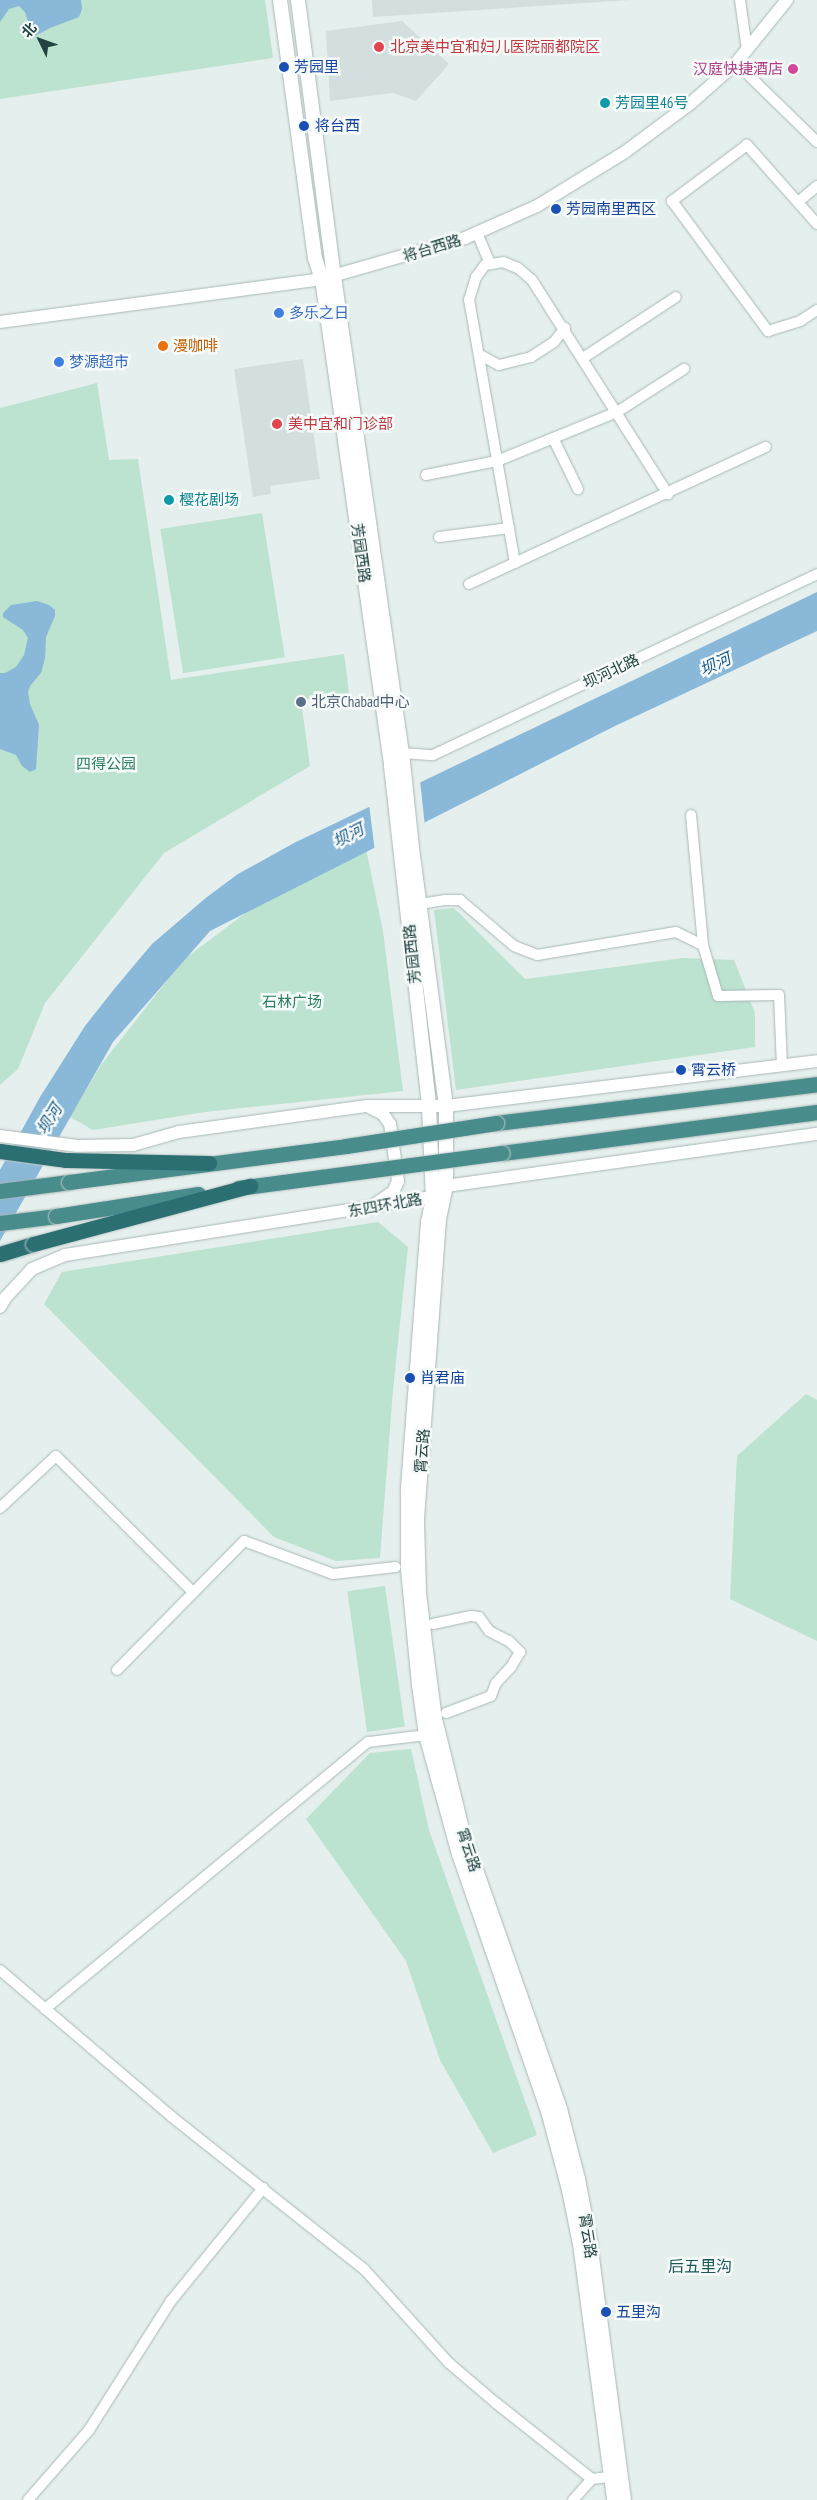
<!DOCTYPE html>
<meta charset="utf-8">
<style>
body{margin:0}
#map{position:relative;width:817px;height:2500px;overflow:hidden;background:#e5efed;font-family:"PT Sans Narrow","Noto Sans SC",sans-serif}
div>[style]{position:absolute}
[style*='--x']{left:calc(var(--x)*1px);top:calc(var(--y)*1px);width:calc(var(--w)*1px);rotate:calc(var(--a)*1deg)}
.built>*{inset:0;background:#d3dfde}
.green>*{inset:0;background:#bce2d0;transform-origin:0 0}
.water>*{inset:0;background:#89b8d8}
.pier>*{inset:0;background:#e5efed}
.roads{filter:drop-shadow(0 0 1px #a7b8b6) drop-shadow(0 0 1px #a7b8b6)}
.minor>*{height:10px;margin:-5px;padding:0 5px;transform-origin:5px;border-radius:5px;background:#fff}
.tertiary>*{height:12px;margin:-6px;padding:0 6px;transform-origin:6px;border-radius:6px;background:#fff}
.secondary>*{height:14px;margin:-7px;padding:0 7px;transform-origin:7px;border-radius:7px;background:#fff}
.trunk>*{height:15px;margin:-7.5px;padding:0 7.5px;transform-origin:7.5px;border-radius:7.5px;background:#488c8c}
.motorway>*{height:15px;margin:-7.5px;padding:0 7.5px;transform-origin:7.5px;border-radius:7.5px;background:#2b6f72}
.bridges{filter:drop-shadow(0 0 1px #c1caca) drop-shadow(0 0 1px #c1caca)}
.trunk-bridge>*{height:15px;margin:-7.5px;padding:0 7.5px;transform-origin:7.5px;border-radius:7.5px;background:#488c8c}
.motorway-bridge>*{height:15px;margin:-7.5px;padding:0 7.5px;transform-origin:7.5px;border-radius:7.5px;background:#2b6f72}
.dots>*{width:14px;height:14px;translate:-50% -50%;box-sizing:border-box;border:2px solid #f6fbfa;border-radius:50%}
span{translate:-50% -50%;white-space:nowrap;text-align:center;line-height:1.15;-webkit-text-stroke:5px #f6fbfa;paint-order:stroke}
.health-label{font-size:15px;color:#be3a42}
.left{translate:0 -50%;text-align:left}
.transit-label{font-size:15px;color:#164399}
.hotel-label{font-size:15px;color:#b23c85}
.right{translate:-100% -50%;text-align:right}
.culture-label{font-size:15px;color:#0d838f}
.street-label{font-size:15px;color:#224342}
.shop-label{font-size:15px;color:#366cbe}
.food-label{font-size:15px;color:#c56008}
.service-label{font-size:15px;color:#4e5e75}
.park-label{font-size:15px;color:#287e5e}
.water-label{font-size:16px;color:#165785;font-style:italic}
.neighbourhood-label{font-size:16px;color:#1b5757}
.north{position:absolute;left:15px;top:15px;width:50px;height:50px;-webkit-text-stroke:4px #f6fbfa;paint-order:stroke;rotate:312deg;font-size:14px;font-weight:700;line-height:20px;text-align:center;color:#224342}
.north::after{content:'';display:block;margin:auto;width:18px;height:22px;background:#224342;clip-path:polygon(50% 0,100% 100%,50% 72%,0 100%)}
</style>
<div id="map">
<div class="built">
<div style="clip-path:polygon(372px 0,631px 0,373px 17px)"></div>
<div style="clip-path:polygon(402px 21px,449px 64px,416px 101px,393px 93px,330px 101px,326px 31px)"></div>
<div style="clip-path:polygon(303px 359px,320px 479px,270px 486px,271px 494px,253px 497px,234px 369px)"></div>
</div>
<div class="green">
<div style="clip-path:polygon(0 0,265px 0,273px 58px,0 99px)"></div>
<div style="clip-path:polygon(97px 383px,109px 460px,138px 459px,171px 680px,344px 654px,349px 693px,301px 700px,310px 766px,164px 853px,45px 1003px,18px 1069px,0 1085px,0 408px)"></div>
<div style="left:262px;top:513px;width:146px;height:103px;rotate:81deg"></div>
<div style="clip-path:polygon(365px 844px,383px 931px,403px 1091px,205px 1112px,93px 1130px,70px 1117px,101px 1065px,183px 960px,259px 903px)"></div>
<div style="clip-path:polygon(454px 908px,525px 979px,683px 958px,734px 960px,755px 1013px,755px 1047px,456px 1090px,434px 910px)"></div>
<div style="clip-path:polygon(378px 1222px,408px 1247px,393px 1390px,380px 1558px,336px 1561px,274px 1537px,44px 1304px,62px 1272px)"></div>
<div style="clip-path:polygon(806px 1394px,817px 1400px,817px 1641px,730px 1599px,737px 1456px)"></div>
<div style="left:385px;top:1586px;width:142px;height:38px;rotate:82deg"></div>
<div style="clip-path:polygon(411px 1749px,429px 1830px,537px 2135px,493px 2153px,440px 2060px,406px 1961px,306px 1819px,370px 1753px)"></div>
</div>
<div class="water">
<div style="clip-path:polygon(0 0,81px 0,82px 9px,79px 17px,50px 28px,35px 36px,31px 31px,25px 12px,19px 6px,9px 9px,0 22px)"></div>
<div style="clip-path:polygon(817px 592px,817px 631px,615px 726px,210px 931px,113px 1042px,0 1241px,0 1170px,40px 1097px,85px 1026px,115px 988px,152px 944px,207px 897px,238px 874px,294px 843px)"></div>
<div style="clip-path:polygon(37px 601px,49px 605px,55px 610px,55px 616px,46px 637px,45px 658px,41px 673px,30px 686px,28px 692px,30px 704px,39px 725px,36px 769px,30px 772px,22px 766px,16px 755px,0 749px,0 673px,5px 673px,16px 667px,24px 655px,28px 638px,23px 630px,3px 617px,3px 613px,11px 605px)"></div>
</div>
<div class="pier">
<div style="clip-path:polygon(420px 780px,425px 827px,375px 852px,369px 804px)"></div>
</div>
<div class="roads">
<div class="minor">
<div style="--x:740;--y:0;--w:50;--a:82"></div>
<div style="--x:736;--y:63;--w:113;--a:44.3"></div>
<div style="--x:798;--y:202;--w:25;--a:-40"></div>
<div style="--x:817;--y:224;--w:106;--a:-131.5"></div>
<div style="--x:747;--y:145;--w:94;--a:143.3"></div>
<div style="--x:672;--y:201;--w:162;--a:53.6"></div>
<div style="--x:768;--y:331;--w:34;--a:-17"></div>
<div style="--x:800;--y:321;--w:20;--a:-33"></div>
<div style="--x:477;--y:233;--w:34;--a:67"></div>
<div style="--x:480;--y:355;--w:21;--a:28"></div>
<div style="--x:499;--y:365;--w:33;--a:-14"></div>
<div style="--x:531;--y:357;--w:27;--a:-33"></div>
<div style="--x:554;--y:342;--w:18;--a:-52"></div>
<div style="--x:583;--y:358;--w:111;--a:-33.3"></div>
<div style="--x:553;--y:438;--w:57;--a:63.9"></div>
<div style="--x:426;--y:475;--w:72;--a:-11.2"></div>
<div style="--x:497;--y:461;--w:130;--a:-22.2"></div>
<div style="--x:617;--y:412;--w:80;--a:-32.7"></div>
<div style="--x:439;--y:537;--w:71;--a:-7.3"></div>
<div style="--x:515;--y:563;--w:267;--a:-99.9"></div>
<div style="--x:469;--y:300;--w:24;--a:-73"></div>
<div style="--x:476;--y:277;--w:15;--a:-53"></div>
<div style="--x:485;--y:265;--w:18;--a:-9"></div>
<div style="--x:503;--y:262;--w:16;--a:22"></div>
<div style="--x:518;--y:268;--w:18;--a:41"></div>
<div style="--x:532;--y:280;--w:254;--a:57.6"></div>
<div style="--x:469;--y:584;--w:327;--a:-24.8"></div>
<div style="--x:402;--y:753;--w:31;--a:4"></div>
<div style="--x:433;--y:755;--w:425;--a:-25.2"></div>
<div style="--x:691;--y:815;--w:131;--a:84.7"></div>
<div style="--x:420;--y:904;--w:26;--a:-9"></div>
<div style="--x:446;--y:900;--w:14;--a:0"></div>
<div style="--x:460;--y:900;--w:71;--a:40.4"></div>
<div style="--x:514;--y:946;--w:25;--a:21"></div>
<div style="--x:537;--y:955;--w:141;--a:-9.4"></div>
<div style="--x:676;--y:932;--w:30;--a:26"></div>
<div style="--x:703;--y:945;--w:53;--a:73.6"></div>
<div style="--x:718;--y:996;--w:61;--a:-0.9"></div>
<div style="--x:779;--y:995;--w:71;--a:87.6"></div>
<div style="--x:0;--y:1508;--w:76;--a:-42.9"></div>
<div style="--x:56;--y:1456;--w:193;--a:44.8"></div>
<div style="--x:433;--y:1624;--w:39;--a:-12"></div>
<div style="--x:471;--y:1616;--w:8;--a:7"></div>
<div style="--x:479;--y:1617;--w:17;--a:54"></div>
<div style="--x:489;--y:1631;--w:22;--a:27"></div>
<div style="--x:509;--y:1641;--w:16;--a:45"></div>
<div style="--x:520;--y:1652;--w:17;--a:121"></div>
<div style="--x:511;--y:1667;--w:22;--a:133"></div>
<div style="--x:496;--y:1683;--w:14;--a:111"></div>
<div style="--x:491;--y:1696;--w:48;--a:159.3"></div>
<div style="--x:117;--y:1670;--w:181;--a:-45.4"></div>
<div style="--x:244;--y:1541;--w:95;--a:20.3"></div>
<div style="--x:333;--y:1574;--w:63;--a:-6.3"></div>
<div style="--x:0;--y:1970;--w:226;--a:40.5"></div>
<div style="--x:172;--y:2117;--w:245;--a:38.4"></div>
<div style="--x:364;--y:2269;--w:127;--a:47.9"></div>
<div style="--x:449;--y:2363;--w:62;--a:40.4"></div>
<div style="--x:496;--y:2403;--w:122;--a:38.4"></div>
<div style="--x:45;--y:2009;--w:419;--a:-39.6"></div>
<div style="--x:368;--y:1742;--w:58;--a:-6.9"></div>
<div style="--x:28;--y:2500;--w:93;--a:-48.9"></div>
<div style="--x:89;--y:2430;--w:153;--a:-57.6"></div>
<div style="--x:171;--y:2301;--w:146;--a:-50.8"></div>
<div style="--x:573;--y:2500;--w:28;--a:-48"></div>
<div style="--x:592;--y:2479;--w:25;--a:-7"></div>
</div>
<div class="tertiary">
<div style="--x:0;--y:322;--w:325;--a:-7.6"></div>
<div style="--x:322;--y:279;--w:149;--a:-16"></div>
<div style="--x:465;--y:238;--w:79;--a:-24"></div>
<div style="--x:537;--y:206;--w:103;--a:-31.5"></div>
<div style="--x:625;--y:152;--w:82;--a:-36.6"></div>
<div style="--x:691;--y:103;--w:60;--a:-41.6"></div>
<div style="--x:736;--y:63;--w:81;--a:-51"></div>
<div style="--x:369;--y:1107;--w:16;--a:27"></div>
<div style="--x:383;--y:1114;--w:12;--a:55"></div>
<div style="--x:390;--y:1124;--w:58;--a:82"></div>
<div style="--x:398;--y:1181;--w:12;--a:114"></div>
<div style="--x:393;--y:1192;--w:23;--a:146"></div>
<div style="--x:0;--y:1136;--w:78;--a:7.4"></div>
<div style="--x:77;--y:1146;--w:56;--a:-1"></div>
<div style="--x:133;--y:1145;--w:48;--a:-15.8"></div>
<div style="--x:179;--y:1132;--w:190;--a:-7.9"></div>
<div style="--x:367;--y:1106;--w:79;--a:0"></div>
<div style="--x:446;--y:1106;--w:374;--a:-6.9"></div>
<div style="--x:0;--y:1307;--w:12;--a:-59"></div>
<div style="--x:6;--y:1297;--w:38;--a:-47"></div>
<div style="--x:32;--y:1269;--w:36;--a:-23"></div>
<div style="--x:65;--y:1255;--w:373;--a:-9"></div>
<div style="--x:433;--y:1197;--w:17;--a:-40"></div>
<div style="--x:446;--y:1186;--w:375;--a:-8"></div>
</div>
<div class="secondary">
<div style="--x:280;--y:0;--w:260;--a:82.3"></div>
<div style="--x:315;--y:258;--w:22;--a:72"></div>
<div style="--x:322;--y:279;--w:492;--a:81.9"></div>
<div style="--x:391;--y:766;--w:343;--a:83.6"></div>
<div style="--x:429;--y:1107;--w:90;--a:87.5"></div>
<div style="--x:433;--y:1197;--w:25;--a:101"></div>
<div style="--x:428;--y:1222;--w:269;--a:94.3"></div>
<div style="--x:408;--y:1490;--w:79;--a:90"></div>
<div style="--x:408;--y:1569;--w:117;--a:84.6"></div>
<div style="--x:419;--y:1685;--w:50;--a:82"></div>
<div style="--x:426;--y:1735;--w:123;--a:74.5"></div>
<div style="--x:459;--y:1854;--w:272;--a:70.9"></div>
<div style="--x:548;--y:2111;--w:82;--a:75.1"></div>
<div style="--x:569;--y:2190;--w:55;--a:78.5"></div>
<div style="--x:580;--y:2244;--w:258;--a:82.4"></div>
<div style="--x:298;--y:0;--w:278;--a:82.6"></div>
<div style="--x:334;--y:276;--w:491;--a:81.9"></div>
<div style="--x:403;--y:762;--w:86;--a:84"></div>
<div style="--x:412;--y:848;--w:260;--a:82.5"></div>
<div style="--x:446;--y:1106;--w:80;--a:90"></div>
<div style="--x:446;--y:1186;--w:34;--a:102"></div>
<div style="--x:439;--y:1219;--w:303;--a:94.2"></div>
<div style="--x:417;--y:1521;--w:72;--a:88.4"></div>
<div style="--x:419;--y:1593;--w:58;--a:83.1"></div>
<div style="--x:426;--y:1651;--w:69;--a:82.5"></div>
<div style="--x:435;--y:1719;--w:117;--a:76.2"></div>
<div style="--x:463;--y:1833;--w:293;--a:70.6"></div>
<div style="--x:560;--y:2109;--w:72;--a:75.6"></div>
<div style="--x:578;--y:2179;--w:64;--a:79.2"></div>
<div style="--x:590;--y:2242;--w:260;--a:82.5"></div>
</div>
<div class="trunk">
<div style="--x:496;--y:1123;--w:323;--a:-6.9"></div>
<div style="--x:502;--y:1153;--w:318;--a:-7.4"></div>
<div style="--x:0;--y:1191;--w:70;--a:-7.4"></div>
<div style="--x:0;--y:1223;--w:56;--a:-7.1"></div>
</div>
<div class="motorway">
<div style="--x:0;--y:1254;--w:34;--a:-17"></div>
</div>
</div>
<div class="bridges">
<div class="trunk-bridge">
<div style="--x:69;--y:1182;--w:279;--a:-7.4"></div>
<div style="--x:346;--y:1146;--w:152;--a:-8.7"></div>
<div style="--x:238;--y:1188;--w:266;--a:-7.6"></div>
<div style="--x:56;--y:1216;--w:144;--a:-8.8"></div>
</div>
<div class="motorway-bridge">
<div style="--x:0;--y:1151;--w:67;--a:7.8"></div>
<div style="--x:66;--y:1160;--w:143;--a:1.2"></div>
<div style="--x:33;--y:1244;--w:225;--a:-15"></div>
</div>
</div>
<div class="dots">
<div style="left:379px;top:47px;background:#e0444e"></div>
<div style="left:284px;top:67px;background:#1a4fb4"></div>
<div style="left:793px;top:69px;background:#d1479c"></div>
<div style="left:605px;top:103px;background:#0f9aa8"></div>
<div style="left:304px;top:126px;background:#1a4fb4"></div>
<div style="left:556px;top:209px;background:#1a4fb4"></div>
<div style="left:279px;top:313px;background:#3f7fe0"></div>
<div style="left:163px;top:346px;background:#e8710a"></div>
<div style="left:59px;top:362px;background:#3f7fe0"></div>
<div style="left:277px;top:424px;background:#e0444e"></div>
<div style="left:169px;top:500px;background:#0f9aa8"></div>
<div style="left:301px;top:702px;background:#5c6f8a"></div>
<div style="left:681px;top:1070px;background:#1a4fb4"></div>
<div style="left:410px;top:1378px;background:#1a4fb4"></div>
<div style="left:606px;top:2312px;background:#1a4fb4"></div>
</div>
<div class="health-label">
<span class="left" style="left:390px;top:47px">北京美中宜和妇儿医院丽都院区</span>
<span class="left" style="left:288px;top:424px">美中宜和门诊部</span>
</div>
<div class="transit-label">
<span class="left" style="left:294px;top:67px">芳园里</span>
<span class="left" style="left:315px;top:126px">将台西</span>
<span class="left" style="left:566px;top:209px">芳园南里西区</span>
<span class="left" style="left:691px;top:1070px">霄云桥</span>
<span class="left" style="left:420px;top:1378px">肖君庙</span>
<span class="left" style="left:616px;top:2312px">五里沟</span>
</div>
<div class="hotel-label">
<span class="right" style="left:783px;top:69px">汉庭快捷酒店</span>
</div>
<div class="culture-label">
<span class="left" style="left:615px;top:103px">芳园里46号</span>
<span class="left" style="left:179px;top:500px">樱花剧场</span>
</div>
<div class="street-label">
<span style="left:432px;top:248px;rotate:-17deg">将台西路</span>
<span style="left:361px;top:553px;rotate:82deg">芳园西路</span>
<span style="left:611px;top:671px;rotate:-25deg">坝河北路</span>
<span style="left:412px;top:954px;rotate:-96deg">芳园西路</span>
<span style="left:385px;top:1205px;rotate:-10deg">东四环北路</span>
<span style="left:422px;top:1451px;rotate:-86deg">霄云路</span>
<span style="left:469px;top:1850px;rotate:72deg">霄云路</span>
<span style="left:588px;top:2236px;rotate:81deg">霄云路</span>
</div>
<div class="shop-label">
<span class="left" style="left:289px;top:313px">多乐之日</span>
<span class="left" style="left:69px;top:362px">梦源超市</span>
</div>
<div class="food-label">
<span class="left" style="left:173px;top:346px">漫咖啡</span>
</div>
<div class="service-label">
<span class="left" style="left:311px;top:702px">北京Chabad中心</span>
</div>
<div class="park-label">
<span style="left:106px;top:764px">四得公园</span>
<span style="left:292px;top:1002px">石林广场</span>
</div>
<div class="water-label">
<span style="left:715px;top:664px;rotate:-25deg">坝河</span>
<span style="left:348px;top:835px;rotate:-27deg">坝河</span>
<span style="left:49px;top:1119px;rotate:-58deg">坝河</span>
</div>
<div class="neighbourhood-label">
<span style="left:700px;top:2266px">后五里沟</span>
</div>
<div class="north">北</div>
</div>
